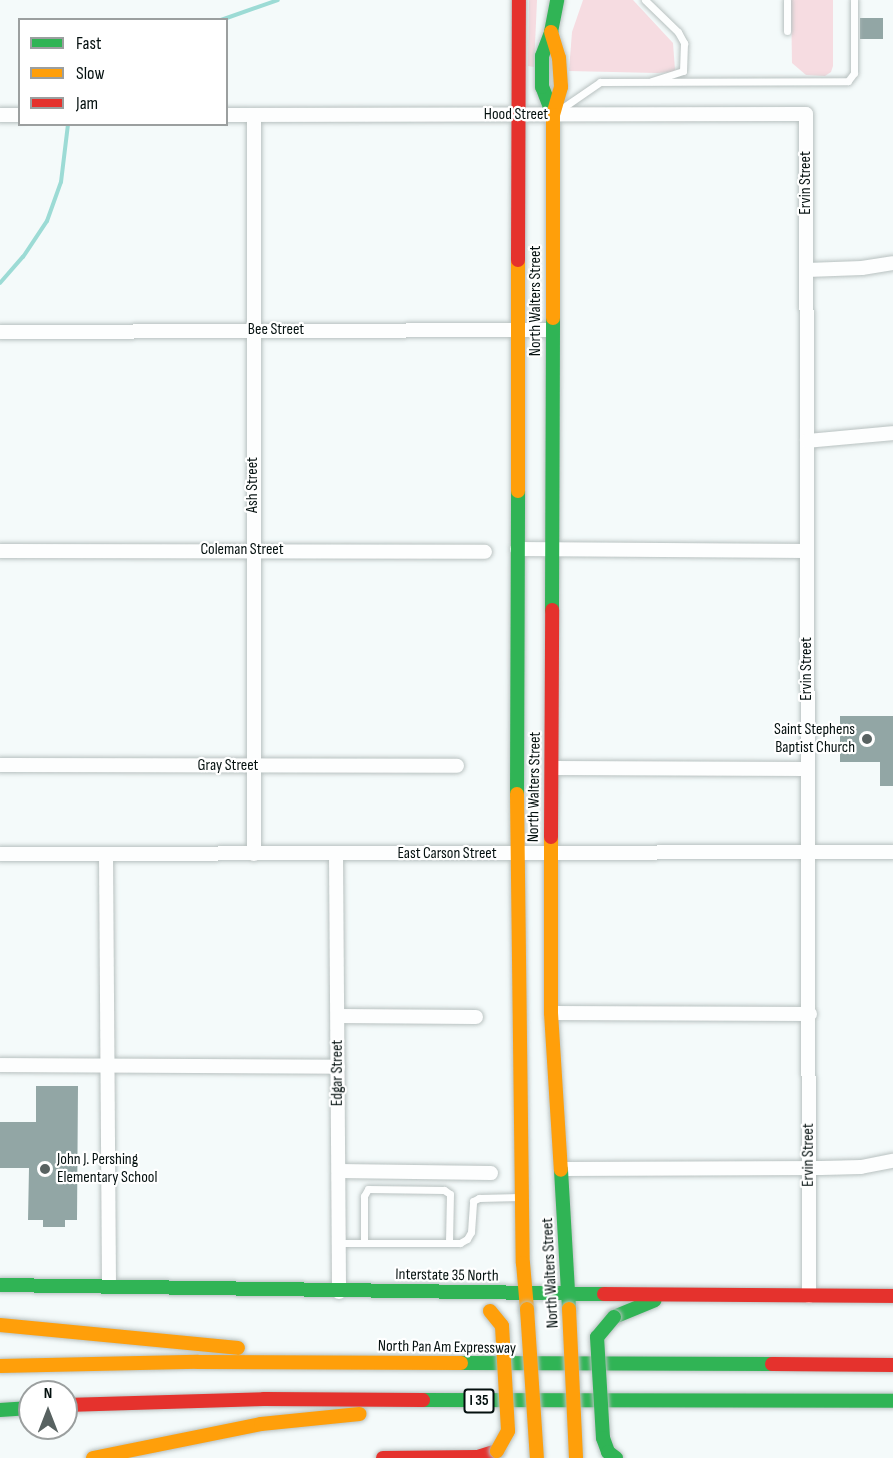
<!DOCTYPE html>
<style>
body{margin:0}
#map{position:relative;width:893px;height:1458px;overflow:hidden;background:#f4fafa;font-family:"Sofia Sans Condensed",sans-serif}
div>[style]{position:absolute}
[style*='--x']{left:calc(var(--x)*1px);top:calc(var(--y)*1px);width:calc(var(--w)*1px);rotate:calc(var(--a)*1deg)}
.green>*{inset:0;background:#f6dce1}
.stream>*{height:4px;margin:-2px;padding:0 2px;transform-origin:2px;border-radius:2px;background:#9cdbd5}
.building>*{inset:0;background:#92a6a5;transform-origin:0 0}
.roads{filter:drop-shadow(0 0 2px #b8c1c0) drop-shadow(0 0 2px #b8c1c0)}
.lane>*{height:7px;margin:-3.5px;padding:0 3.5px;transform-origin:3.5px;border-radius:3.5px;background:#fdfefe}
.street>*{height:14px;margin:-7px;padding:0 7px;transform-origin:7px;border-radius:7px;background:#fdfefe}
.fast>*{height:14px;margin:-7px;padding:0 7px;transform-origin:7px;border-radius:7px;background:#30b455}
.slow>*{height:14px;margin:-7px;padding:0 7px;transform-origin:7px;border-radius:7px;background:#ff9f0a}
.jam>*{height:14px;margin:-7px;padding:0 7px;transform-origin:7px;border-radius:7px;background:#e5322d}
.bridges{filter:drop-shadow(0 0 2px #b8c1c0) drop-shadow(0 0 2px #b8c1c0)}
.fast-bridge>*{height:14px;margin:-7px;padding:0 7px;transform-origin:7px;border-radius:7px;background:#30b455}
.slow-bridge>*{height:14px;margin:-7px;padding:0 7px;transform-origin:7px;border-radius:7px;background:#ff9f0a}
.dots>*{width:16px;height:16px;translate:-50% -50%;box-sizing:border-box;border:3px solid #fff;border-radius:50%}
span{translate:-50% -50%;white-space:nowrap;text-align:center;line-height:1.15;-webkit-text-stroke:4.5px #fff;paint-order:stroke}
.shield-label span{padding:2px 4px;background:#fff;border:2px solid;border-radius:4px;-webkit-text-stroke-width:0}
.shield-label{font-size:15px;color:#04100f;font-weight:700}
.street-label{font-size:16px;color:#04100f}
.poi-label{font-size:16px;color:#04100f}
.right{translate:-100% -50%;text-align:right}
.left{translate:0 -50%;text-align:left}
.legend{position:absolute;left:18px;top:18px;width:210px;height:108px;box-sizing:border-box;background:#fff;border:2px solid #9b9f9f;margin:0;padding:8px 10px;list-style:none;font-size:18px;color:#04100f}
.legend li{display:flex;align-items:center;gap:12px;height:30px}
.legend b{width:30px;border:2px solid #9b9f9f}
.north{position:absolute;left:18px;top:1380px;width:60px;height:60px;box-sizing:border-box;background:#fff;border:2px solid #9b9f9f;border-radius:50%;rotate:0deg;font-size:16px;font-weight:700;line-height:24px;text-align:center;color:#04100f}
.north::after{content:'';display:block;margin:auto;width:21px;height:27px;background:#586261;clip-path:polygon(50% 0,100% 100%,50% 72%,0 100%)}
</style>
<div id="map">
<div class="green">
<div style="clip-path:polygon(529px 0,537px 0,534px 67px,528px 66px)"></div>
<div style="clip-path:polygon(583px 0,633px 0,673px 43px,675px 70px,673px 72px,657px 73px,569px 71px,572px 32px)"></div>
<div style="clip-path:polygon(791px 0,833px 0,833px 66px,831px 72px,825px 76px,806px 75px,792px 63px)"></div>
</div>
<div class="stream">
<div style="--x:221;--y:20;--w:60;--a:-19.3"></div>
<div style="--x:0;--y:283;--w:35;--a:-49"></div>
<div style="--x:23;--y:257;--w:43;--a:-56.3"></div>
<div style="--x:47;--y:221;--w:41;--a:-70.3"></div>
<div style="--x:61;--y:182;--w:58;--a:-83.1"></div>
</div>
<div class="building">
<div style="left:860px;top:18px;width:23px;height:21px"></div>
<div style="clip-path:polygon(840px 716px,893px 716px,893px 786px,880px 786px,880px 762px,840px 762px)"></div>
<div style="clip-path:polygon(36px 1086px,78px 1086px,77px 1220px,65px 1220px,65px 1227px,43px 1227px,43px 1220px,28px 1220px,29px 1168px,0 1168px,0 1122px,36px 1122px)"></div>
</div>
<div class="roads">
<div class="lane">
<div style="--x:645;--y:0;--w:46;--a:44.1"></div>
<div style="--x:678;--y:32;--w:13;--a:61"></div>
<div style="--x:684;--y:43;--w:28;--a:92"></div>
<div style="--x:683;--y:71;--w:33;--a:162"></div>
<div style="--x:787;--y:0;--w:31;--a:90"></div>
<div style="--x:558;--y:111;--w:51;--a:-34.6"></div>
<div style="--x:600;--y:82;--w:248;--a:-0.2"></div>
<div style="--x:848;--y:81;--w:10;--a:-53"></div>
<div style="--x:854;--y:73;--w:73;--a:-90"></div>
<div style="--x:339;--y:1243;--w:121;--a:0"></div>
<div style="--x:460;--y:1243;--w:8;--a:-30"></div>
<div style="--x:467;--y:1239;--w:8;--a:-60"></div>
<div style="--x:471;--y:1232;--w:31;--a:-86"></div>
<div style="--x:473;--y:1201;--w:7;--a:-27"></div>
<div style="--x:479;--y:1198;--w:41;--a:-1.4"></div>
<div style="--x:364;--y:1243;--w:47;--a:-90"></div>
<div style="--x:364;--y:1196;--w:8;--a:-60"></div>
<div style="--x:368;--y:1189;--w:76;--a:0.8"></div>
<div style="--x:444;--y:1190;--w:7;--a:34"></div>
<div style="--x:450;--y:1194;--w:49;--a:91.2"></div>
</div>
<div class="street">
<div style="--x:0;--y:115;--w:20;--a:0"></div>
<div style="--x:226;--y:115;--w:580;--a:-0.1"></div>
<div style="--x:806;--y:114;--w:1182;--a:89.85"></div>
<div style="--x:254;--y:115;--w:739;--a:90"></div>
<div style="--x:807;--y:270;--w:55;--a:-2.1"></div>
<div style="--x:862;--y:268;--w:31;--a:-9"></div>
<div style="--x:0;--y:332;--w:552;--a:-0.21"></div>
<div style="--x:807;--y:441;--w:86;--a:-5.3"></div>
<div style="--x:517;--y:549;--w:290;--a:0.4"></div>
<div style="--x:0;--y:551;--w:485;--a:0.1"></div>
<div style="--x:0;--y:765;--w:457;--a:0.1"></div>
<div style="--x:552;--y:768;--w:255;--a:0.2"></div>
<div style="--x:0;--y:854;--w:893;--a:-0.13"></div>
<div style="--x:106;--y:854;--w:431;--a:89.6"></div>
<div style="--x:336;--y:854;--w:438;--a:89.6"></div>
<div style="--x:551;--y:1013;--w:259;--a:0.2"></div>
<div style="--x:339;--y:1016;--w:137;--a:0.4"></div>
<div style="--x:0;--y:1065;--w:338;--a:0.3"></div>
<div style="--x:561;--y:1169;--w:260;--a:-0.2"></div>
<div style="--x:821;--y:1168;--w:40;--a:-1.4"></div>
<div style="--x:861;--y:1167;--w:33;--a:-11"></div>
<div style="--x:339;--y:1171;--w:152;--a:0.8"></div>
</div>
<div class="fast">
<div style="--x:553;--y:115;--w:30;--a:-111"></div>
<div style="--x:542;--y:87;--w:31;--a:-90"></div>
<div style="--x:542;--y:56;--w:26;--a:-69"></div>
<div style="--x:551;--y:32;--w:33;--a:-79"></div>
<div style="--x:552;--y:610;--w:292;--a:-89.8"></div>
<div style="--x:517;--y:794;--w:303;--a:-89.8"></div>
<div style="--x:561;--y:1170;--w:139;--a:86.7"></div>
<div style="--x:0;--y:1285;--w:604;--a:0.85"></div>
<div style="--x:614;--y:1317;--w:44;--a:-22.5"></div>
<div style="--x:461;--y:1363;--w:311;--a:0.2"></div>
<div style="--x:423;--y:1400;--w:470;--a:0.1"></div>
<div style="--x:0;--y:1410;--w:30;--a:-4"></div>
</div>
<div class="slow">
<div style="--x:551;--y:32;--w:27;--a:73"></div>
<div style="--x:559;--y:58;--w:29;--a:86"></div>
<div style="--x:561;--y:87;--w:29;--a:106"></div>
<div style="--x:553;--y:115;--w:203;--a:90"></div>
<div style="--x:518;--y:491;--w:231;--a:-90"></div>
<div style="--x:517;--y:794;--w:469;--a:89.3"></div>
<div style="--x:523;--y:1263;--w:46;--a:85"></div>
<div style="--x:551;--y:837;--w:176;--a:90"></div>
<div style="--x:551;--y:1013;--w:157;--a:86.4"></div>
<div style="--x:0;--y:1325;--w:239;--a:5.5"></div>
<div style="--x:0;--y:1366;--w:198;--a:-1.2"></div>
<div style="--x:198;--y:1362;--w:263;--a:0.2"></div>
<div style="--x:93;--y:1458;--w:171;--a:-11.4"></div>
<div style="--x:261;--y:1424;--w:99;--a:-5.8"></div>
</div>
<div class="jam">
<div style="--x:518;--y:260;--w:260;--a:-89.8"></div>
<div style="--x:551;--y:837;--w:227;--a:-89.7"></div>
<div style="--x:604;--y:1294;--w:289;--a:0.4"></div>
<div style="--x:772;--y:1364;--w:121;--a:0.5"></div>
<div style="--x:66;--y:1405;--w:198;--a:-1.7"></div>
<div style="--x:264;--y:1399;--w:159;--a:0.4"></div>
<div style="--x:383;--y:1458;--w:95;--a:-0.6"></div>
<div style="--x:478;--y:1457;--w:20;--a:-18"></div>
</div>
</div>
<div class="bridges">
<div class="fast-bridge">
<div style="--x:614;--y:1317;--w:26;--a:130"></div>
<div style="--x:597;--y:1337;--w:101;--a:86.6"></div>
<div style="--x:603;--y:1438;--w:15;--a:70"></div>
<div style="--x:608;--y:1452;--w:10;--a:37"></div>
</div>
<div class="slow-bridge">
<div style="--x:527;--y:1309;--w:149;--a:86.2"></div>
<div style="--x:569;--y:1309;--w:149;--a:87.3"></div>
<div style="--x:490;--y:1311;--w:19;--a:51"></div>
<div style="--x:502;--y:1326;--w:105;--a:86.7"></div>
<div style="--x:508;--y:1431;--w:23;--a:119"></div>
</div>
</div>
<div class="dots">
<div style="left:867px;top:739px;background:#586261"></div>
<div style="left:45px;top:1169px;background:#586261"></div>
</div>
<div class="shield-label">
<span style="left:479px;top:1401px">I 35</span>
</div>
<div class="street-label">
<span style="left:516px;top:115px">Hood Street</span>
<span style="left:806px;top:183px;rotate:-90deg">Ervin Street</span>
<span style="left:536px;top:301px;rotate:-90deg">North Walters Street</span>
<span style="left:276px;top:330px">Bee Street</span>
<span style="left:253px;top:485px;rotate:-90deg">Ash Street</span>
<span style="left:242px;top:550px">Coleman Street</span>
<span style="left:807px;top:669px;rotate:-90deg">Ervin Street</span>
<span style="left:228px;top:766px">Gray Street</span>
<span style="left:535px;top:787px;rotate:-89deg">North Walters Street</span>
<span style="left:447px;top:854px">East Carson Street</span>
<span style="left:338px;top:1073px;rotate:-90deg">Edgar Street</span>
<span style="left:809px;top:1155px;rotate:-90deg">Ervin Street</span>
<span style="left:551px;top:1273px;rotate:-93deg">North Walters Street</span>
<span style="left:447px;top:1276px;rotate:1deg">Interstate 35 North</span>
<span style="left:447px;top:1348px;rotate:1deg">North Pan Am Expressway</span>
</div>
<div class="poi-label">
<span class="right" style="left:855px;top:739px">Saint Stephens<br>Baptist Church</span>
<span class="left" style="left:57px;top:1169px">John J. Pershing<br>Elementary School</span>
</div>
<ul class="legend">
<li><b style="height:8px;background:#30b455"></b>Fast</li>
<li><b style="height:8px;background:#ff9f0a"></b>Slow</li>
<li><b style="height:8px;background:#e5322d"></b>Jam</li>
</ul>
<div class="north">N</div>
</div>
